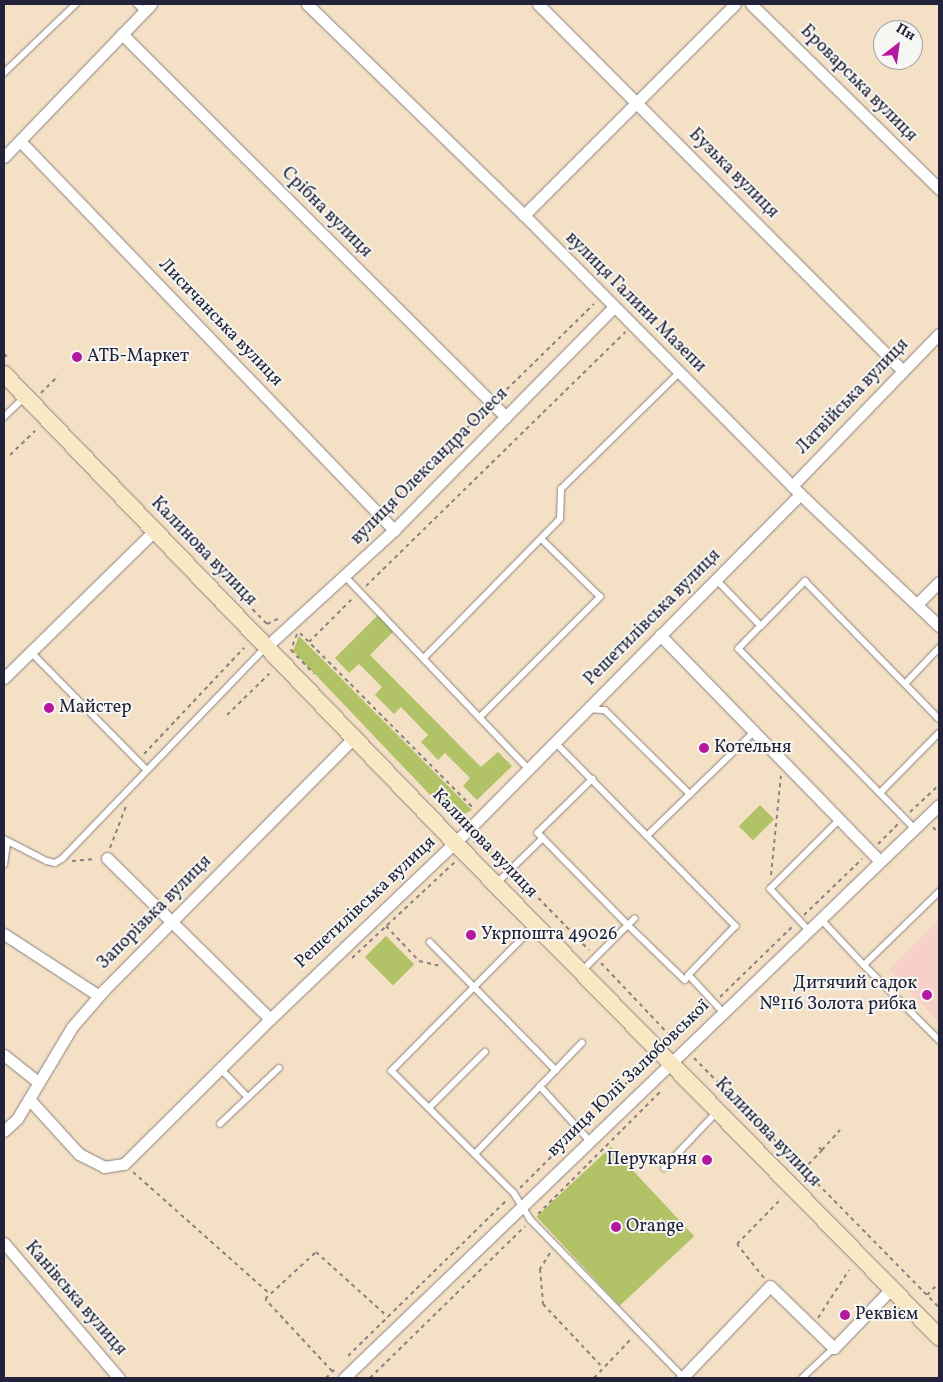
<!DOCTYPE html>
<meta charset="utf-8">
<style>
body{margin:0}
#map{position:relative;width:943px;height:1382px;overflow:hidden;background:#f4e0c5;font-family:Vollkorn,serif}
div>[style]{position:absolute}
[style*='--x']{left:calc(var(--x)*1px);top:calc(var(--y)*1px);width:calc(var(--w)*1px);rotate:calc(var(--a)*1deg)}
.built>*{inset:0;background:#f7d1c8}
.green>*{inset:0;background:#b1c366;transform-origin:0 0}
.path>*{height:2px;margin-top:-1px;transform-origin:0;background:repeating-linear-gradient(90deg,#8b8180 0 4px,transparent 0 8px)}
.roads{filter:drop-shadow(0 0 1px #8b8180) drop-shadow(0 0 1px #8b8180)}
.lane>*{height:5.5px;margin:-2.75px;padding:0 2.75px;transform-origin:2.75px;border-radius:2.75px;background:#fff}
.street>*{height:11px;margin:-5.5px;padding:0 5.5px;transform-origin:5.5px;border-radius:5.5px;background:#fff}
.secondary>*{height:16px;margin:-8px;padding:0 8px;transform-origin:8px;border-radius:8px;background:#f8e8c3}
.dots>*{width:14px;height:14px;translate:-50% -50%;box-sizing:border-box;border:2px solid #f6f6f2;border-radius:50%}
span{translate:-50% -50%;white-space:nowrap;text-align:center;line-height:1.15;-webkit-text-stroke:4px #f6f6f2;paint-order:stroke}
.street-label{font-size:18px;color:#22223b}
.poi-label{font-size:18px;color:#22223b}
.left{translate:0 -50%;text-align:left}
.right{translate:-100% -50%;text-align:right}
.frame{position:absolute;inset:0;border:5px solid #22223b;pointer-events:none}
.north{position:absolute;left:873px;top:20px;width:50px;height:50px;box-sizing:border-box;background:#f6f6f2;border:1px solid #a1a1a9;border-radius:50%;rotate:30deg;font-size:14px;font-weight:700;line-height:20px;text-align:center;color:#22223b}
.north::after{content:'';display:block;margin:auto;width:18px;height:22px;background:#b5179e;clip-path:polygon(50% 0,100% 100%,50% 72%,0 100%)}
</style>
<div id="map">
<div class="built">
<div style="clip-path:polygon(939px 920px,939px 1022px,889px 969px)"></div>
</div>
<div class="green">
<div style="clip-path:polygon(379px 614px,395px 630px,370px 655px,481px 767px,498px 752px,512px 766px,477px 800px,463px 786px,470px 778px,445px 753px,438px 760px,421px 742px,428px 735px,401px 707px,394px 714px,375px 695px,382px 687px,359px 664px,349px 673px,335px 658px)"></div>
<div style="clip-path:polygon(299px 636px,472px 810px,453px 819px,293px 651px)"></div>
<div style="left:760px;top:805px;width:20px;height:30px;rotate:45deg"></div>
<div style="clip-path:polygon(483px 843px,508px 869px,505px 871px,480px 847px)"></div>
<div style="left:386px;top:936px;width:40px;height:30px;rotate:45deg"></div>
<div style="left:611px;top:1147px;width:122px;height:102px;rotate:47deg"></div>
</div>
<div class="path">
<div style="--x:4;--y:354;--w:8;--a:45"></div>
<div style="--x:41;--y:393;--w:24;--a:-45"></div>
<div style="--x:501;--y:395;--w:130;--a:-44.4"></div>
<div style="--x:10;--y:455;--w:35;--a:-44"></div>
<div style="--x:390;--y:509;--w:9;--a:-69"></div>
<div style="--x:393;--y:501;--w:127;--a:-44.7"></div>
<div style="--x:219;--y:575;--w:69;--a:45.6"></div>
<div style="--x:267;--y:624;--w:14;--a:-25"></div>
<div style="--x:366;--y:586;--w:363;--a:-44.4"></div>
<div style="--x:300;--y:633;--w:247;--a:45.3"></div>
<div style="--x:297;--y:634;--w:17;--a:111"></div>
<div style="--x:291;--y:650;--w:33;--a:46"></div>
<div style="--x:309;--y:642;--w:62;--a:-45"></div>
<div style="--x:227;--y:715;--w:59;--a:-44.3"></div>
<div style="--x:144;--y:754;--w:146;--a:-46.7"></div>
<div style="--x:910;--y:812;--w:40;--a:-43"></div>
<div style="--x:933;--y:827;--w:9;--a:49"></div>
<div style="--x:478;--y:835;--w:40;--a:46"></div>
<div style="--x:474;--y:843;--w:9;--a:-58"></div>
<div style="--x:878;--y:844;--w:28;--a:-45"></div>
<div style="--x:110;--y:848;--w:45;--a:-69.1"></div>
<div style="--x:72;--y:861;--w:23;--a:-5"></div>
<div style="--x:516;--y:875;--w:105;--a:45.8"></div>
<div style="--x:771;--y:875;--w:100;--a:-84.3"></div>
<div style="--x:804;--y:915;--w:81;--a:-44"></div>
<div style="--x:386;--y:926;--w:48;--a:46.7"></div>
<div style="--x:419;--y:961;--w:22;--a:13"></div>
<div style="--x:352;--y:958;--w:141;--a:-43"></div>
<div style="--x:601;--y:963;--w:108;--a:46.5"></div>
<div style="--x:720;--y:997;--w:100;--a:-44.2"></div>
<div style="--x:671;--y:1044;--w:51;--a:-43.4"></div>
<div style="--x:694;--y:1058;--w:349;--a:45.5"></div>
<div style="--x:585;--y:1123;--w:91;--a:-44.1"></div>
<div style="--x:822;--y:1150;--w:27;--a:-48"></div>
<div style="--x:803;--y:1170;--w:28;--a:-46"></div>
<div style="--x:822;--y:1150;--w:5;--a:-143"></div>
<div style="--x:133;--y:1172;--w:183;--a:41.7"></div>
<div style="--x:520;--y:1188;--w:75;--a:-45"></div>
<div style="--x:538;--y:1214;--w:175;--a:-45"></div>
<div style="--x:550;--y:1253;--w:19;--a:122"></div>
<div style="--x:540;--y:1269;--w:35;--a:85"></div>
<div style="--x:543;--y:1304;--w:88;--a:46.8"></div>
<div style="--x:764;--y:1278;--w:43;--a:-128.5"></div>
<div style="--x:737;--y:1244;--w:62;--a:-45.7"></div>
<div style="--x:927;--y:1295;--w:17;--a:-45"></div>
<div style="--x:818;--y:1318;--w:57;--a:-57.1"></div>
<div style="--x:348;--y:1356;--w:223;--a:-44.5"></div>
<div style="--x:332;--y:1371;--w:98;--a:-132.9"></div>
<div style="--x:265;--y:1299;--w:69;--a:-42.7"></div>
<div style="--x:316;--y:1252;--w:97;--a:42.1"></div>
<div style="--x:326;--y:1378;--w:14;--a:-45"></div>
<div style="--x:370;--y:1378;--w:217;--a:-44.4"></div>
<div style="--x:594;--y:1378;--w:55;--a:-46.5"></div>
</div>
<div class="roads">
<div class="lane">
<div style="--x:137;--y:4;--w:10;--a:45"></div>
<div style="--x:4;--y:73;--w:100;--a:-43.8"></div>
<div style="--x:4;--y:417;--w:28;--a:-44"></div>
<div style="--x:344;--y:575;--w:267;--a:46.4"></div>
<div style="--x:716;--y:579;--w:65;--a:46.2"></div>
<div style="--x:761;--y:626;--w:63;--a:-45.6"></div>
<div style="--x:805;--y:581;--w:192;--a:45.8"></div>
<div style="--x:761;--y:626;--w:32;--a:134"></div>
<div style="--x:739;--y:649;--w:250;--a:45.6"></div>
<div style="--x:31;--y:652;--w:164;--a:45.5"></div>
<div style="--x:424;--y:658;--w:194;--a:-45.6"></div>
<div style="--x:560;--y:519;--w:30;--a:-88"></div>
<div style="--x:561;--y:489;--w:165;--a:-44.5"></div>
<div style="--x:905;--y:684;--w:50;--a:-46.6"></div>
<div style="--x:589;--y:709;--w:16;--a:4"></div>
<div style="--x:605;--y:710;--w:120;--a:44.7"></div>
<div style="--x:480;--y:717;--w:170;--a:-45"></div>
<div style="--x:600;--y:597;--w:81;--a:-135.5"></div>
<div style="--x:555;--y:742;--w:258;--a:45.5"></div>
<div style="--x:736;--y:926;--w:68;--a:133.8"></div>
<div style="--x:593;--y:779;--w:77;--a:135.5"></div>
<div style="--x:538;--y:833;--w:129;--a:45.6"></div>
<div style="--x:628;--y:925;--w:79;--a:44"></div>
<div style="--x:685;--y:980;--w:6;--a:-51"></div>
<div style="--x:689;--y:975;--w:50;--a:47.4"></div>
<div style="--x:880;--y:793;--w:84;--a:-45.5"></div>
<div style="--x:649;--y:834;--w:146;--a:-44.2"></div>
<div style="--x:4;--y:839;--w:48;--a:27.1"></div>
<div style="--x:47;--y:861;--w:8;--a:14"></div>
<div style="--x:55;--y:863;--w:8;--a:-30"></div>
<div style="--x:62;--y:859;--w:293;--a:-46.1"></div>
<div style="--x:4;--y:865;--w:22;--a:-82"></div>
<div style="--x:497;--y:883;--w:64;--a:-44.4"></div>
<div style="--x:820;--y:918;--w:64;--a:46.9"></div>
<div style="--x:864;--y:965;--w:105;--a:-44.2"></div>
<div style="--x:535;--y:926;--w:204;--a:134.6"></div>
<div style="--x:392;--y:1071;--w:173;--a:45"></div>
<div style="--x:514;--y:1193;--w:32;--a:58"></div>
<div style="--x:531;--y:1220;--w:219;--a:45.9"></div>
<div style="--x:807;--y:929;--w:54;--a:-132.8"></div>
<div style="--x:770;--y:889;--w:99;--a:-45"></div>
<div style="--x:430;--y:942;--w:180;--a:45.5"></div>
<div style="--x:864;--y:965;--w:106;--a:45"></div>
<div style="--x:582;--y:971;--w:74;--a:-45"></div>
<div style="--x:220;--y:1068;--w:40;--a:46"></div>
<div style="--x:540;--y:1086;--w:74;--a:47.7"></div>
<div style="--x:429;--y:1108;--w:79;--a:-45"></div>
<div style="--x:220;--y:1124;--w:81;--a:-43.5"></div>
<div style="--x:475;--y:1154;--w:154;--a:-46.1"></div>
<div style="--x:664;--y:1168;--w:76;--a:-46.6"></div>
<div style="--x:802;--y:1378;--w:44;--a:-43.2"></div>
</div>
<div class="street">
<div style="--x:307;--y:4;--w:303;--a:44.2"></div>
<div style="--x:524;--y:215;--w:392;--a:45.3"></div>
<div style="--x:800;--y:494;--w:192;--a:43.5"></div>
<div style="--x:538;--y:4;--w:516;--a:45.16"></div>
<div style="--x:751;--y:4;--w:264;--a:44.5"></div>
<div style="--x:122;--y:34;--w:542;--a:44.93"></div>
<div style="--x:20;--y:141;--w:540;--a:46.13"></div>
<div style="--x:4;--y:157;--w:212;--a:-46.1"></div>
<div style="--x:524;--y:215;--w:298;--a:-45"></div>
<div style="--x:792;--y:486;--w:211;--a:-46"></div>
<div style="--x:917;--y:604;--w:31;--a:-45"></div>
<div style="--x:660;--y:635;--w:315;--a:45.8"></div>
<div style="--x:266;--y:647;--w:173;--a:-42.4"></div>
<div style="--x:394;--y:530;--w:313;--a:-45.4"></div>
<div style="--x:4;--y:678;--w:210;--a:-44.4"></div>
<div style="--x:107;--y:858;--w:229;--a:44.6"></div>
<div style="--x:4;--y:934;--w:113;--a:33.1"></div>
<div style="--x:4;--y:1055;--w:43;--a:38.5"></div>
<div style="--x:29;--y:1099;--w:74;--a:47.7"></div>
<div style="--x:79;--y:1154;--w:28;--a:27"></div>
<div style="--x:104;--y:1167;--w:20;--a:-9"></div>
<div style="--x:124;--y:1164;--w:206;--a:-44.8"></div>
<div style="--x:270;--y:1019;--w:278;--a:-43.7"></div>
<div style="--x:471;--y:827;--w:468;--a:-45.3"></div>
<div style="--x:4;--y:1131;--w:18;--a:-43"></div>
<div style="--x:17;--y:1119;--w:107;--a:-59.1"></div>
<div style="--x:72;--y:1027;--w:49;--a:-49.1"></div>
<div style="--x:104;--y:990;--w:354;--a:-45.3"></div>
<div style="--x:4;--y:1243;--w:177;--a:49.6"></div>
<div style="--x:344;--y:1378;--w:826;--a:-43.92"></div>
<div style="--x:682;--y:1378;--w:127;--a:-46.3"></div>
<div style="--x:770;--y:1286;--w:89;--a:44.1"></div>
<div style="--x:834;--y:1348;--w:82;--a:-46"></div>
</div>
<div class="secondary">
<div style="--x:4;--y:374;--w:651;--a:46.12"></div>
<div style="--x:455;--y:843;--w:692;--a:45.59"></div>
</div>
</div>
<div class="dots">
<div style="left:77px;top:357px;background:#b5179e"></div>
<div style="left:49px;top:708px;background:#b5179e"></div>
<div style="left:704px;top:748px;background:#b5179e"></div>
<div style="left:471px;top:935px;background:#b5179e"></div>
<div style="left:927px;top:995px;background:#b5179e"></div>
<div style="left:707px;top:1160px;background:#b5179e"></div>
<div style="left:616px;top:1227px;background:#b5179e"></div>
<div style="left:845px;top:1315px;background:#b5179e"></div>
</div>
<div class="street-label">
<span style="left:858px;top:84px;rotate:45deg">Броварська вулиця</span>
<span style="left:733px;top:174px;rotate:45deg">Бузька вулиця</span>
<span style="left:326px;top:213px;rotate:45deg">Срібна вулиця</span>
<span style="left:635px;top:303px;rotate:45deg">вулиця Галини Мазепи</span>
<span style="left:220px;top:323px;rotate:46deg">Лисичанська вулиця</span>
<span style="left:853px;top:397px;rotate:-46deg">Латвійська вулиця</span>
<span style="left:430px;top:467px;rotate:-45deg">вулиця Олександра Олеся</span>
<span style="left:203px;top:552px;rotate:46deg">Калинова вулиця</span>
<span style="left:653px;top:618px;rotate:-45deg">Решетилівська вулиця</span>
<span style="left:484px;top:844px;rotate:46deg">Калинова вулиця</span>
<span style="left:366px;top:903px;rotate:-43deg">Решетилівська вулиця</span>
<span style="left:155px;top:913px;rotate:-45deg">Запорізька вулиця</span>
<span style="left:629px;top:1079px;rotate:-44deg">вулиця Юлії Залюбовської</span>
<span style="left:767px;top:1133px;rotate:46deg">Калинова вулиця</span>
<span style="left:75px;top:1299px;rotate:49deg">Канівська вулиця</span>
</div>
<div class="poi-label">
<span class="left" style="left:87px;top:357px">АТБ-Маркет</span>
<span class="left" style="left:59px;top:708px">Майстер</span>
<span class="left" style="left:714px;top:748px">Котельня</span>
<span class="left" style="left:481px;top:935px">Укрпошта 49026</span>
<span class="right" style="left:917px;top:995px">Дитячий садок<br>№116 Золота рибка</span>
<span class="right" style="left:697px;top:1160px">Перукарня</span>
<span class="left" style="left:626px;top:1227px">Orange</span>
<span class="left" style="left:855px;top:1315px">Реквієм</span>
</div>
<div class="frame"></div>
<div class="north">Пн</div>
</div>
